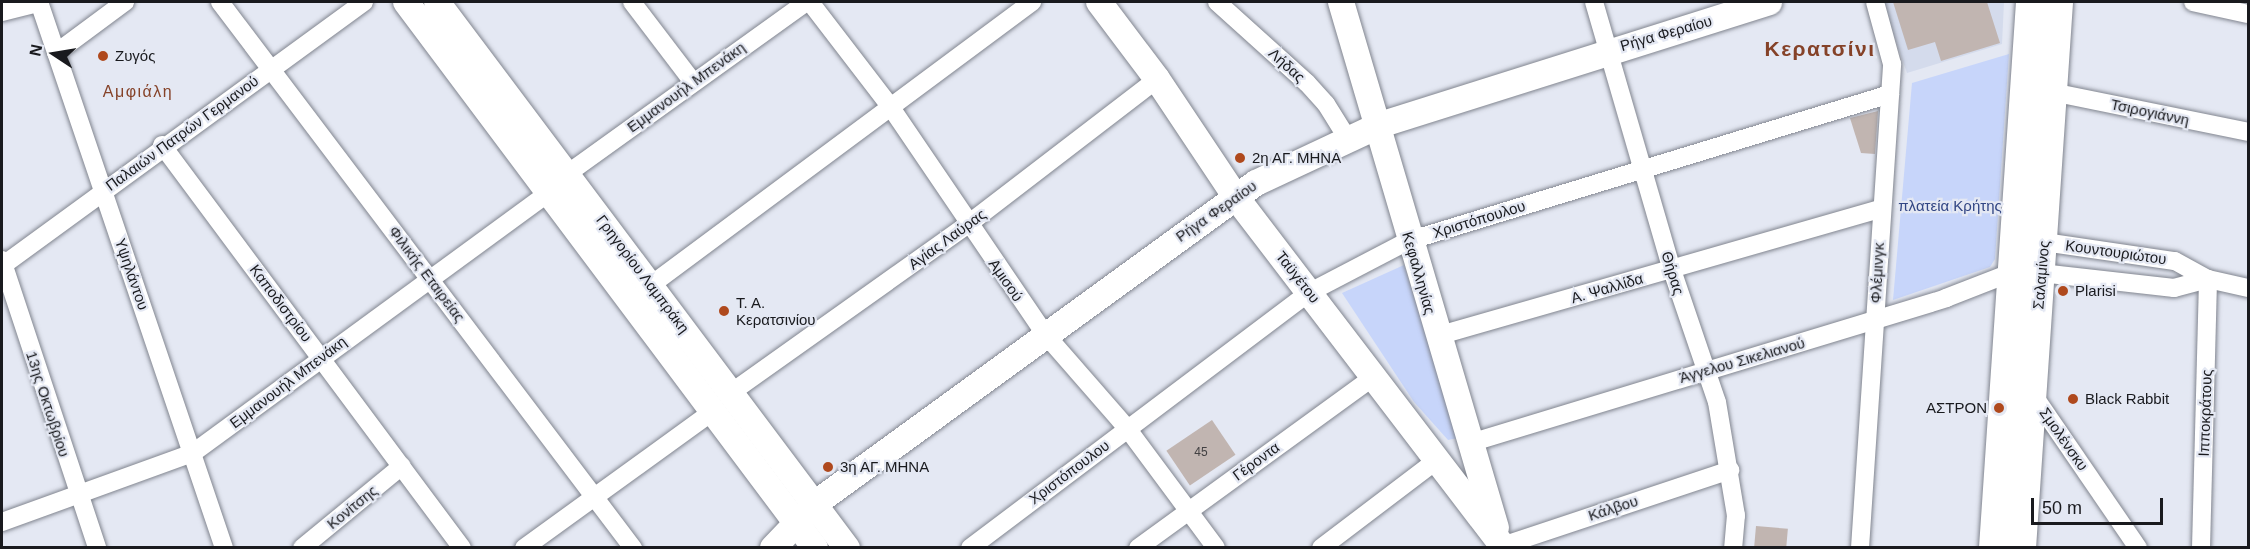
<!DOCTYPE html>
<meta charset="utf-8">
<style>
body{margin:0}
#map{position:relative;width:2250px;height:549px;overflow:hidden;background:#e4e8f3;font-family:Arial,sans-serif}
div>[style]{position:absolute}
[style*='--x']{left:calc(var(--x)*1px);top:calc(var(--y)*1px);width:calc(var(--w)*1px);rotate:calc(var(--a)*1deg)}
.built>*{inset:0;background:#d4dbec}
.green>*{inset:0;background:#c7d5fa}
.building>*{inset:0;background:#c1b5b1;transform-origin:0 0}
.roads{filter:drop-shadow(0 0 2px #81858f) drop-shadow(0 0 2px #81858f)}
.street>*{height:18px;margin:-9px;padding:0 9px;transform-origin:9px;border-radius:9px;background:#fff}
.secondary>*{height:26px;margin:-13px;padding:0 13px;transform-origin:13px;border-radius:13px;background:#fff}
.primary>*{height:30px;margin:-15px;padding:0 15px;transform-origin:15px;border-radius:15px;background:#fff}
.dots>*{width:16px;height:16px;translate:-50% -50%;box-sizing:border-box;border:3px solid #e4e8f3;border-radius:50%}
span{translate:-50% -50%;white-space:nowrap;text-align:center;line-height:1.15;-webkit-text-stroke:4.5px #e4e8f3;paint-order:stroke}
.number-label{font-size:12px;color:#434143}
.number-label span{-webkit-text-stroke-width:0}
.street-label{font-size:15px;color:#191a1e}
.poi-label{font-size:15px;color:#191a1e}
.left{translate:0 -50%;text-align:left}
.right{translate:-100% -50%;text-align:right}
.park-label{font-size:15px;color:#324684}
.neighbourhood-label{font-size:16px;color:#854228;letter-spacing:1.5px}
.district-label{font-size:21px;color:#854228;font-weight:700;letter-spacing:1.5px}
.frame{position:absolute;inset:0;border:3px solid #191a1e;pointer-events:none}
.north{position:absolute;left:24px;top:24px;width:60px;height:60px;-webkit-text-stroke:4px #e4e8f3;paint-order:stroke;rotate:282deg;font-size:16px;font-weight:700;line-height:24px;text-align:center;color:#191a1e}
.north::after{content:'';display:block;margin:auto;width:21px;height:27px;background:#191a1e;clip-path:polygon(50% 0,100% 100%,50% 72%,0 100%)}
.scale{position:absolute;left:2031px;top:498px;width:132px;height:27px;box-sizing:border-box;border:3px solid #191a1e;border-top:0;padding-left:8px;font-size:18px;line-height:21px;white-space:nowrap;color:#191a1e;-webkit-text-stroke:4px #e4e8f3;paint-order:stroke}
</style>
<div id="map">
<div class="built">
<div style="clip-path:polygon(1882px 2px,2004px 2px,2002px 44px,1907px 73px)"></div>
</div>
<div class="green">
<div style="clip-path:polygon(2009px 54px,1995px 259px,1990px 267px,1893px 300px,1912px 83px)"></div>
<div style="clip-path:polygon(1404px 265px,1458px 438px,1448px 440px,1414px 402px,1342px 293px)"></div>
</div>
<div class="building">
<div style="clip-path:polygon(1893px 2px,1987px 2px,2000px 43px,1941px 61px,1935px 42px,1908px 50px)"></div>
<div style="clip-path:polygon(1878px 111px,1875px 154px,1861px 153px,1850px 118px)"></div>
<div style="left:1212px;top:420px;width:42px;height:55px;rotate:56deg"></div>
<div style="left:1756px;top:526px;width:32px;height:20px;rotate:5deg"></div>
</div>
<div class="roads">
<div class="street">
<div style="--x:39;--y:2;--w:576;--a:71.28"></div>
<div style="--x:220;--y:2;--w:685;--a:52.9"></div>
<div style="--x:632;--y:2;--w:101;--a:52.7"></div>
<div style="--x:810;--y:2;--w:135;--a:52.5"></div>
<div style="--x:892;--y:109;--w:272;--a:55.8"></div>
<div style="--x:1045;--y:334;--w:125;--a:48.9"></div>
<div style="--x:1127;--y:428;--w:149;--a:53.4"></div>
<div style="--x:1217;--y:2;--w:121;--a:42"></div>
<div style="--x:1307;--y:83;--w:28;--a:48"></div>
<div style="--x:1326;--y:104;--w:40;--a:58"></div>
<div style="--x:1594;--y:2;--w:279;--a:73.8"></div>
<div style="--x:1672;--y:270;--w:139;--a:71.2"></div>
<div style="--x:1717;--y:402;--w:115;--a:80.5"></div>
<div style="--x:1736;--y:515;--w:33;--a:95"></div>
<div style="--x:2193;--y:2;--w:56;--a:12.3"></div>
<div style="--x:2;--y:12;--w:38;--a:-14"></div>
<div style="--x:56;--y:53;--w:86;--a:-36.5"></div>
<div style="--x:2052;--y:92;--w:200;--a:11.5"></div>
<div style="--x:162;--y:145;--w:502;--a:53.34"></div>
<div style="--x:567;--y:174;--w:294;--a:-35.7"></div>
<div style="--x:2;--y:260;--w:303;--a:71.7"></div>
<div style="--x:2;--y:266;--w:448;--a:-36.1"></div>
<div style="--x:2032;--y:272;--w:143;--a:6.4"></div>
<div style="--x:2174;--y:288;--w:35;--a:-15"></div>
<div style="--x:651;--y:285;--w:475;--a:-36.6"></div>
<div style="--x:1437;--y:336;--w:461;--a:-16"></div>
<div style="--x:732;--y:392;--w:288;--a:-35.4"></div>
<div style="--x:967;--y:225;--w:240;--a:-37.5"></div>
<div style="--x:2032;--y:393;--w:188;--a:55.6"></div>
<div style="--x:1470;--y:443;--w:498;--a:-16.9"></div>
<div style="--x:1946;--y:298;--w:72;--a:-21.2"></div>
<div style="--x:2013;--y:272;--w:43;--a:-44.1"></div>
<div style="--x:2044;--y:242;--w:132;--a:8.3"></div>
<div style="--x:2175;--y:261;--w:38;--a:29"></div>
<div style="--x:2208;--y:279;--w:41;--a:12.7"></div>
<div style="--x:2;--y:522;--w:203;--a:-19.9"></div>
<div style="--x:193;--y:453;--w:441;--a:-36.2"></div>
<div style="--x:302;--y:548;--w:129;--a:-39.4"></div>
<div style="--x:524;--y:548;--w:233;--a:-35.9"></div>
<div style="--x:970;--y:548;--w:426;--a:-37"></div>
<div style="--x:1310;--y:292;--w:110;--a:-27.5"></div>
<div style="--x:1408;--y:241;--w:504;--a:-16.96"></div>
<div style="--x:1138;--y:548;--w:293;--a:-36"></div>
<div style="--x:1321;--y:548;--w:146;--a:-37.2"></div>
<div style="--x:1496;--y:548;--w:247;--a:-18.4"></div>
<div style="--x:1860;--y:548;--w:485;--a:-86.2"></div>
<div style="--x:1892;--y:64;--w:64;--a:-105.3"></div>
<div style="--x:2201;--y:548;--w:269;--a:-88.5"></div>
</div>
<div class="secondary">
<div style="--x:406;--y:2;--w:682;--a:53.16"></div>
<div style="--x:437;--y:2;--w:683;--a:53.1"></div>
<div style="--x:1099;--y:2;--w:96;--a:53"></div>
<div style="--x:1157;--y:79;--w:141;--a:56.3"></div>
<div style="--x:1235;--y:196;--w:443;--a:52.6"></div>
<div style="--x:1341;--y:2;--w:548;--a:73.58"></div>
<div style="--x:773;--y:548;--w:62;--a:-46.3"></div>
<div style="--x:816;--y:503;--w:544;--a:-36.03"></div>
<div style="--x:1256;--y:183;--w:137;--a:-25.1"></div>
<div style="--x:1380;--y:125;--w:408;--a:-17.5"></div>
</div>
<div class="primary">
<div style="--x:1994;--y:548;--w:547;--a:-86.12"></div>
<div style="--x:2021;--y:548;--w:547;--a:-86.12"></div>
</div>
</div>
<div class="dots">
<div style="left:103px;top:56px;background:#af491d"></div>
<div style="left:1240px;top:158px;background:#af491d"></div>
<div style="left:2063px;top:291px;background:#af491d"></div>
<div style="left:724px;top:311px;background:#af491d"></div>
<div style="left:2073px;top:399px;background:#af491d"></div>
<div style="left:1999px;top:408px;background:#af491d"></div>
<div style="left:828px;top:467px;background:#af491d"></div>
</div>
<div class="number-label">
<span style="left:1201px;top:453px">45</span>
</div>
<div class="street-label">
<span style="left:1666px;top:33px;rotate:-16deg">Ρήγα Φεραίου</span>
<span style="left:1287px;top:65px;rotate:42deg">Λήδας</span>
<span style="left:686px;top:87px;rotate:-36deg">Εμμανουήλ Μπενάκη</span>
<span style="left:2150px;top:112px;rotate:12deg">Τσιρογιάννη</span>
<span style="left:182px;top:133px;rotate:-36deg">Παλαιών Πατρών Γερμανού</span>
<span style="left:1216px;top:211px;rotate:-35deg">Ρήγα Φεραίου</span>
<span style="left:1479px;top:219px;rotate:-17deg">Χριστόπουλου</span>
<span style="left:947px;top:239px;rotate:-36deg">Αγίας Λαύρας</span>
<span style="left:2116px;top:252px;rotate:8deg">Κουντουριώτου</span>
<span style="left:1419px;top:273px;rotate:74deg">Κεφαλληνίας</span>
<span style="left:1673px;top:273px;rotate:73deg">Θήρας</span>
<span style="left:1877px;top:273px;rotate:-87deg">Φλέμινγκ</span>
<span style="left:132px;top:274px;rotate:71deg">Υψηλάντου</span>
<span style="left:427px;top:274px;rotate:53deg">Φιλικής Εταιρείας</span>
<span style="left:643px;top:274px;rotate:53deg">Γρηγορίου Λαμπράκη</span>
<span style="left:2041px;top:275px;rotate:-85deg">Σαλαμίνος</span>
<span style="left:1298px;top:277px;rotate:52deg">Ταϋγέτου</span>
<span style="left:1006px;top:280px;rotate:55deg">Αμισού</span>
<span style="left:1607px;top:288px;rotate:-16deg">Α. Ψαλλίδα</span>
<span style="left:281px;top:303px;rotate:53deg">Καποδιστρίου</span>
<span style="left:1742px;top:360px;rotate:-16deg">Άγγελου Σικελιανού</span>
<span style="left:288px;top:382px;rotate:-37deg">Εμμανουήλ Μπενάκη</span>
<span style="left:48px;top:404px;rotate:72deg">13ης Οκτωβρίου</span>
<span style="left:2205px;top:413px;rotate:-88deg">Ιπποκράτους</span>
<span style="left:2064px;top:439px;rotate:55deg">Σμολένσκυ</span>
<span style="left:1256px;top:461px;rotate:-36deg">Γέροντα</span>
<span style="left:1069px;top:472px;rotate:-37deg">Χριστόπουλου</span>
<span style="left:352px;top:507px;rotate:-39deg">Κονίτσης</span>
<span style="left:1613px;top:508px;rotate:-18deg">Κάλβου</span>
</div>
<div class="poi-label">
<span class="left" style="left:115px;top:56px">Ζυγός</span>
<span class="left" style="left:1252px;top:158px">2η ΑΓ. ΜΗΝΑ</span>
<span class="left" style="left:2075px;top:291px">Plarisi</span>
<span class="left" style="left:736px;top:311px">Τ. Α.<br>Κερατσινίου</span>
<span class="left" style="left:2085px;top:399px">Black Rabbit</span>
<span class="right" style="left:1987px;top:408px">ΑΣΤΡΟΝ</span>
<span class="left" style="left:840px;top:467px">3η ΑΓ. ΜΗΝΑ</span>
</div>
<div class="park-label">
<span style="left:1950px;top:206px">πλατεία Κρήτης</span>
</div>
<div class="neighbourhood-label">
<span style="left:138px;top:92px">Αμφιάλη</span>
</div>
<div class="district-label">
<span style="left:1820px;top:49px">Κερατσίνι</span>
</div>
<div class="frame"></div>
<div class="north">N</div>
<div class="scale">50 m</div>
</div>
